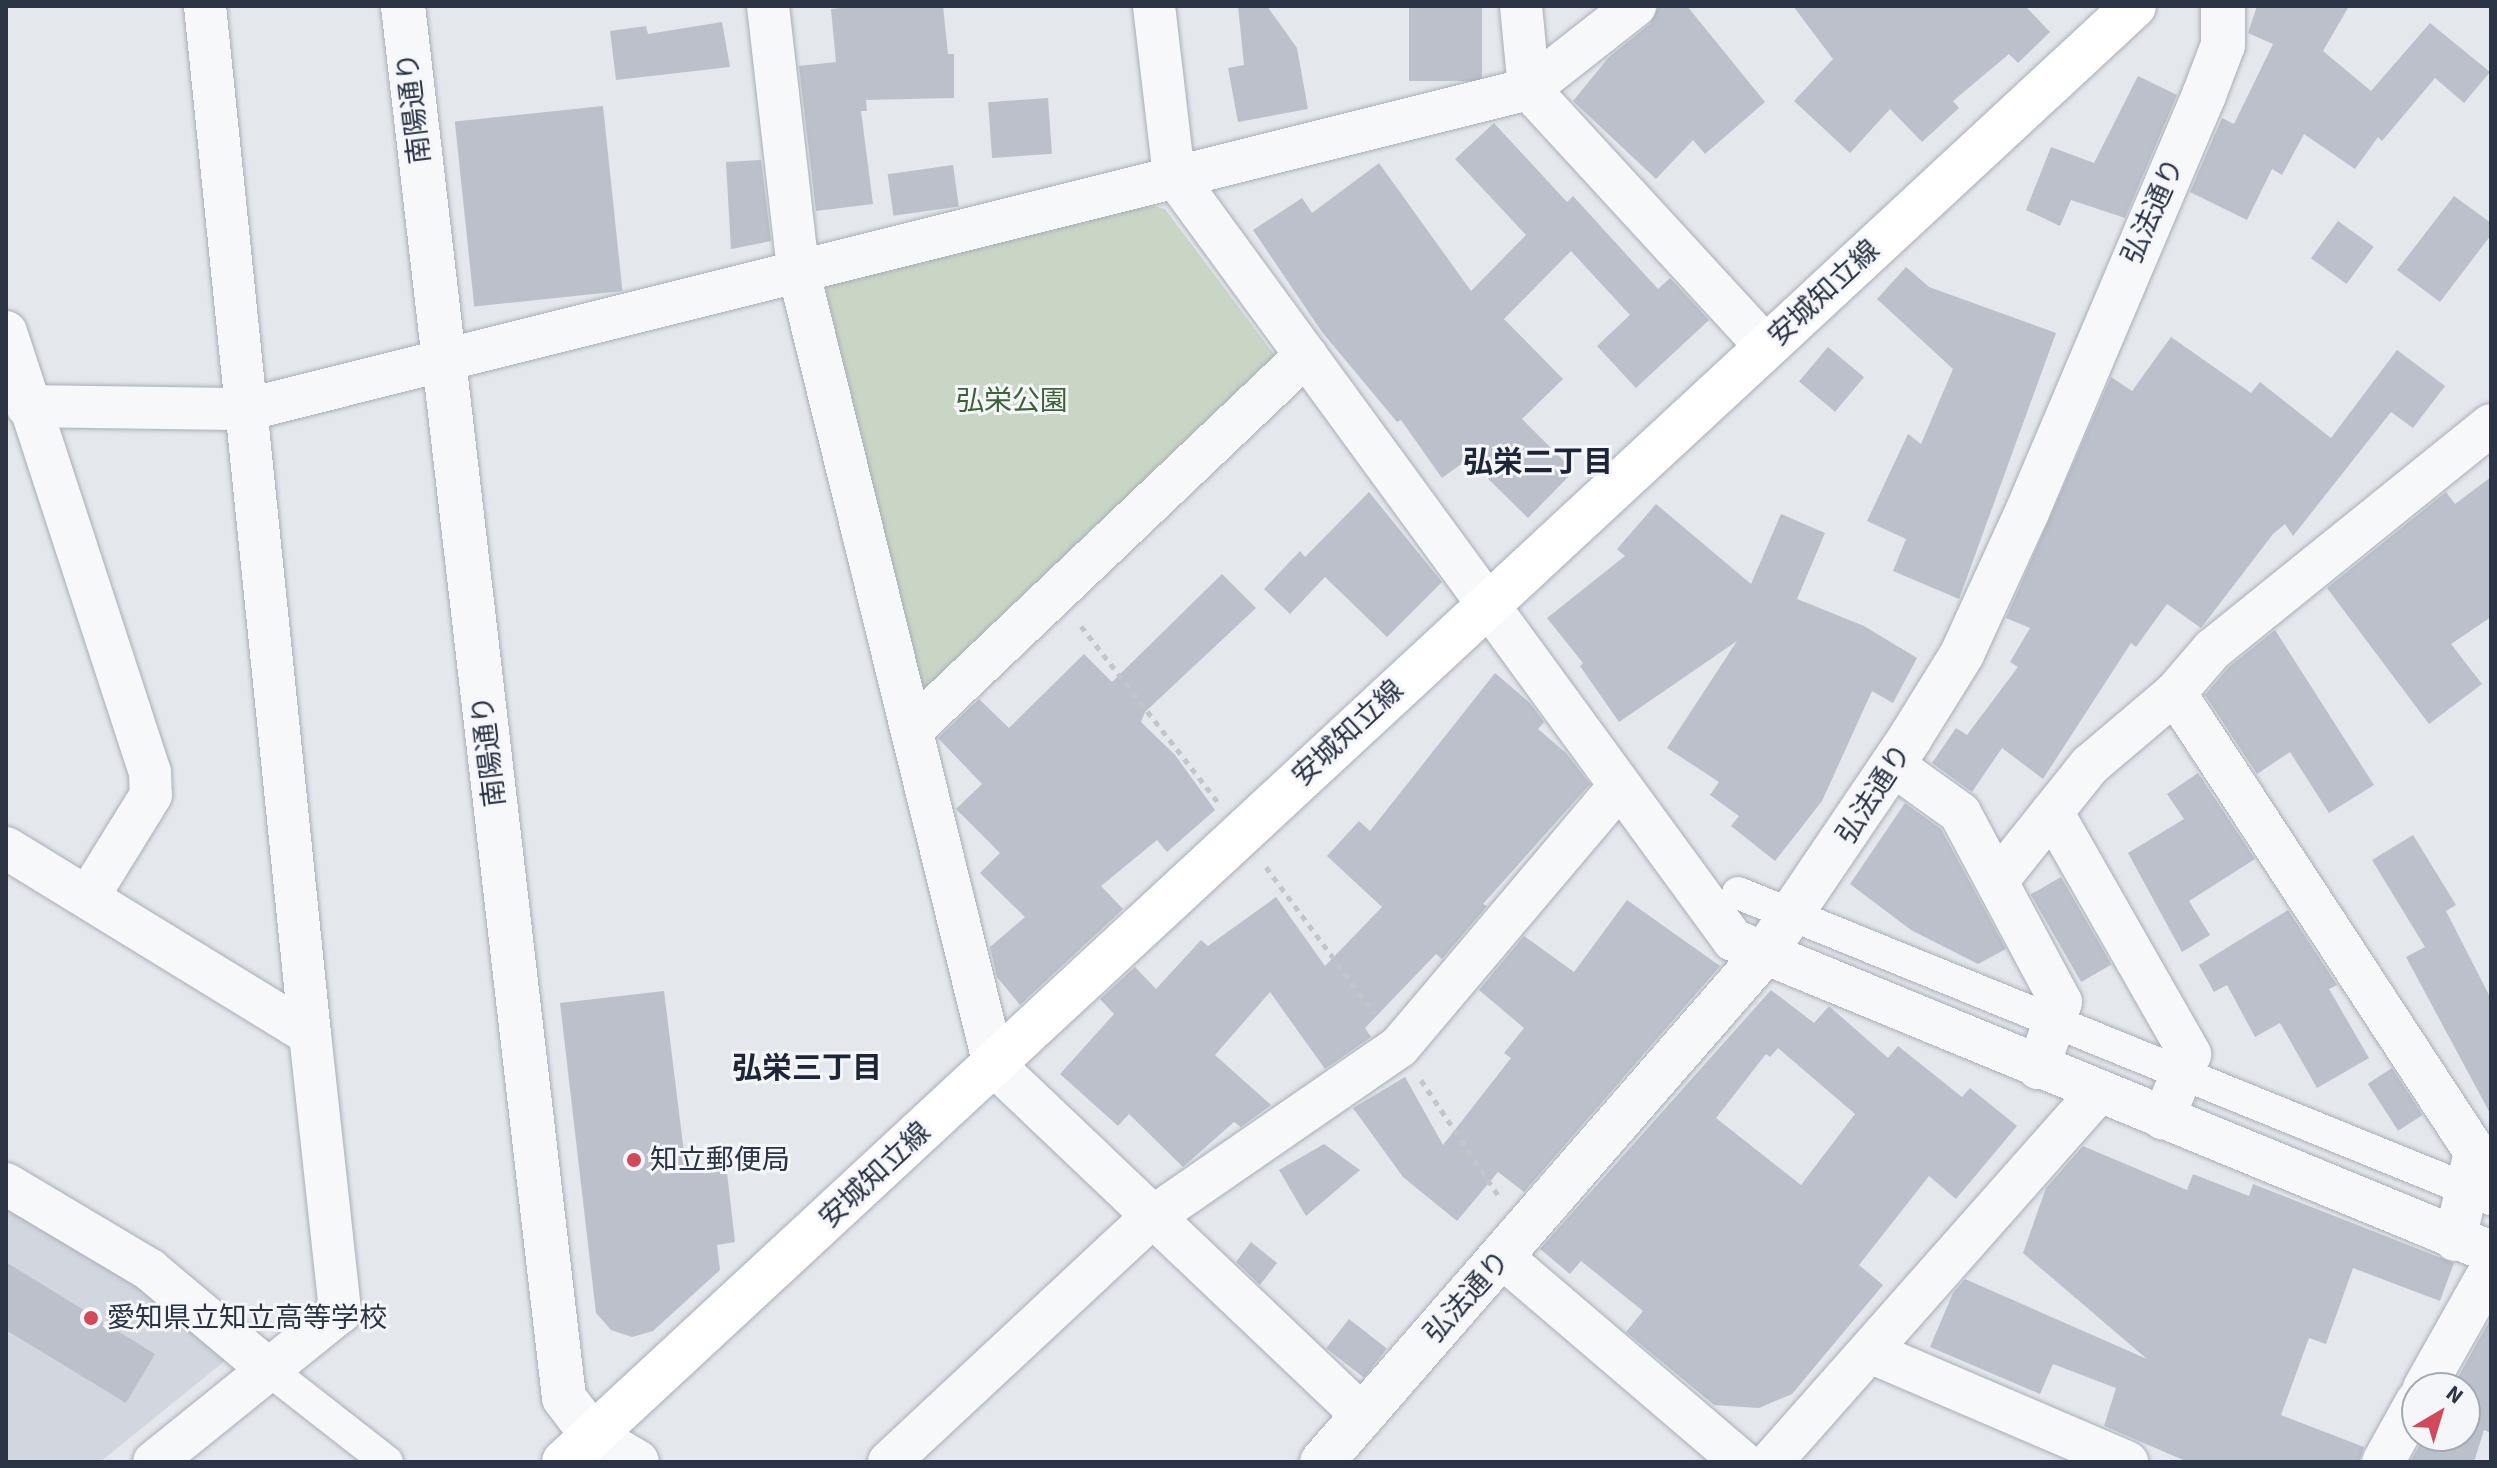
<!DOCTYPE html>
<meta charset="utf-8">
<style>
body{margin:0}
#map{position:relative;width:2497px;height:1468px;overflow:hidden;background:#e4e7ec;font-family:"Source Sans 3","Noto Sans JP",sans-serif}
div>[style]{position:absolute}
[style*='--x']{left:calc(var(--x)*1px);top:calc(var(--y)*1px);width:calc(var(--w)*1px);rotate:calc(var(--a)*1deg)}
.built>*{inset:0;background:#d2d6de}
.green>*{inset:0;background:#c9d6c5}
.building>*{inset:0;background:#bbc0ca;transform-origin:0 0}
.path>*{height:5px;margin-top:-2.5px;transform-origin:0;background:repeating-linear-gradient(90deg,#c2c5cb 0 6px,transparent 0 12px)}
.roads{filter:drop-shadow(0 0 2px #a9aeb7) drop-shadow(0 0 2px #a9aeb7)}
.pedestrian>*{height:32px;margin:-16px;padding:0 16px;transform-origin:16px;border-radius:16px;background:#f7f8fa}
.minor>*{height:42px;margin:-21px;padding:0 21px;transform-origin:21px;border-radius:21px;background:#f7f8fa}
.tertiary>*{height:44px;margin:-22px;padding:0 22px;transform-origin:22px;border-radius:22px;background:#f7f8fa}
.secondary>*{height:44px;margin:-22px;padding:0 22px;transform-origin:22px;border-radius:22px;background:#fff}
.dots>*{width:22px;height:22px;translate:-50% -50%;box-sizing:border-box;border:4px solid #f4f6f9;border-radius:50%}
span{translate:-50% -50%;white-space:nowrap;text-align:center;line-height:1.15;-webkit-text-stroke:6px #f4f6f9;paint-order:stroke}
.street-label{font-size:28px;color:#2b3445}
.park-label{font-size:28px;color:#3f6138}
.poi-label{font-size:28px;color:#2b3445}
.left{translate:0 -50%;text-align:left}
.neighbourhood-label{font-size:30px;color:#1d2536;font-weight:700}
.frame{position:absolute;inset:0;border:8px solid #2b3445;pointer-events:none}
.north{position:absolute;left:2401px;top:1372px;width:80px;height:80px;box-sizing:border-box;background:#f4f6f9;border:2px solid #a4a8b1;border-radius:50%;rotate:38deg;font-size:22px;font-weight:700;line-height:32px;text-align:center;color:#2b3445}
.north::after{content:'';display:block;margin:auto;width:28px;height:36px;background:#d1495b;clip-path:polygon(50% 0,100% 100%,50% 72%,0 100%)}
</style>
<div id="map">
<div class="built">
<div style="clip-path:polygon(6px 1203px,126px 1277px,226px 1360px,100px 1462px,6px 1462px)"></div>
</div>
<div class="green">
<div style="clip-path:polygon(1147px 204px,1165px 209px,1276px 357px,937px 690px,919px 685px,822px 296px,828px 281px)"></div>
</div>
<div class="building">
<div style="clip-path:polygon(863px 6px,943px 6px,948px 54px,954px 54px,954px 98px,866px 100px,867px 111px,861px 111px,873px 204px,816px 211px,799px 66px,836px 62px,831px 9px)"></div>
<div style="clip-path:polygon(1238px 6px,1267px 6px,1297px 48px,1308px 109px,1238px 122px,1228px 68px,1244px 65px)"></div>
<div style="left:1409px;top:6px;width:73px;height:75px"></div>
<div style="clip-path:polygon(1658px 6px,1687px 6px,1765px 102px,1705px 154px,1693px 140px,1656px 179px,1573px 101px,1609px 57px,1650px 24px)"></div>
<div style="clip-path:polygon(1793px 6px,2025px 6px,2050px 32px,2018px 63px,2009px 54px,1953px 101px,1959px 108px,1922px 142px,1890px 109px,1850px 153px,1794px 101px,1833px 59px)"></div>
<div style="clip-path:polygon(2257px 6px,2349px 6px,2323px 51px,2371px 91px,2430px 23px,2490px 72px,2464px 103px,2435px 78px,2382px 141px,2378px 137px,2355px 169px,2304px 134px,2282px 175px,2272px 169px,2247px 220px,2190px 192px,2222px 118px,2234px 124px,2273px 44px,2248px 33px)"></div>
<div style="clip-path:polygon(722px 22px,730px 67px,616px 80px,610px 31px,646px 26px,648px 34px)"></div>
<div style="clip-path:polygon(2138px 76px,2177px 95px,2125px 218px,2071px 200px,2060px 226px,2026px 210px,2051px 147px,2094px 163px)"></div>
<div style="left:1048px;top:98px;width:56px;height:60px;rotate:86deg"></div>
<div style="left:603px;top:106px;width:186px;height:149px;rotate:84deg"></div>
<div style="clip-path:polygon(1494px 123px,1567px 202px,1573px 196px,1658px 289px,1670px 278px,1709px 320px,1636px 388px,1597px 346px,1630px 315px,1571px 251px,1504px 319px,1563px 379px,1522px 419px,1574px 471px,1528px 518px,1468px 459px,1442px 478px,1401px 420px,1397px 422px,1322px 332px,1253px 230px,1302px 198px,1312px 213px,1379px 163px,1471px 291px,1526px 235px,1455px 159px)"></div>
<div style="clip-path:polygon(761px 160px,771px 241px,731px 249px,726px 162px)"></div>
<div style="left:953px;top:165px;width:42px;height:66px;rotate:82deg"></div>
<div style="clip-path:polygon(2454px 196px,2491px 223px,2491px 235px,2440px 302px,2397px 270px)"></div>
<div style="left:2338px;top:221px;width:44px;height:46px;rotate:36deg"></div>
<div style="clip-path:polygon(1906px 267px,1929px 287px,2056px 333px,1959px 599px,1893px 571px,1906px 539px,1867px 521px,1908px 434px,1921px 444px,1953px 369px,1877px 299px)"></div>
<div style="clip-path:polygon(2171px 337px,2251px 393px,2260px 382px,2331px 438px,2397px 350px,2445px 386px,2413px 428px,2391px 412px,2293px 536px,2285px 524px,2273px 534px,2201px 628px,2167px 604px,2136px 647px,2131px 643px,2043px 779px,2002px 748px,1972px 792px,1932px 763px,1956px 728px,1967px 735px,2018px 667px,2010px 662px,2030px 628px,2006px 618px,2111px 377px,2132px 391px)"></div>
<div style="left:1828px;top:347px;width:47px;height:45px;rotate:40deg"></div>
<div style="clip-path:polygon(2491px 477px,2491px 617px,2451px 644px,2482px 684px,2429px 724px,2327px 588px,2446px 492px,2455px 504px)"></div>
<div style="clip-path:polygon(1369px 492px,1442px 582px,1387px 637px,1325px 577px,1290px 614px,1264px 589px,1300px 551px,1305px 557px)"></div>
<div style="clip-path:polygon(1656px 504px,1751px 584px,1781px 514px,1825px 533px,1797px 599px,1864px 626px,1917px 658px,1893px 703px,1872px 691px,1822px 801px,1775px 861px,1731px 826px,1739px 816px,1710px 795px,1719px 782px,1667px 748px,1737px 641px,1619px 722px,1580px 666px,1583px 663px,1547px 618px,1625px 556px,1617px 549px)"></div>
<div style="clip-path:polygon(1222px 574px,1256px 608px,1145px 712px,1141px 722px,1175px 755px,1215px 810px,1167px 852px,1157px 840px,1101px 886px,1123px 909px,1020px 1005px,997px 977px,990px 947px,1025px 917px,980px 873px,1000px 853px,956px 809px,982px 784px,938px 738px,979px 699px,1009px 728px,1084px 654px,1112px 682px)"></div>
<div style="clip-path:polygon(2275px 630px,2374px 785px,2329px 813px,2290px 752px,2257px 774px,2205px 695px,2229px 667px)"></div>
<div style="clip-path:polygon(1495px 673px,1530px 703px,1544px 722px,1538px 729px,1566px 753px,1590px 784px,1483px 904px,1487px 906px,1442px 959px,1436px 954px,1365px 1028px,1371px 1037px,1325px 1069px,1270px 992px,1215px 1055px,1271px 1105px,1241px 1127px,1234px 1122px,1183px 1167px,1129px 1114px,1118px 1126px,1060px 1074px,1114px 1014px,1100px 999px,1135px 967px,1156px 989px,1201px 940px,1208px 946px,1276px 897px,1325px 966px,1382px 907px,1327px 856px,1359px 821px,1370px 831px)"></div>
<div style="clip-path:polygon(2198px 773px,2255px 859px,2189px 901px,2210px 935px,2182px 952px,2128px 853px,2184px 819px,2167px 794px)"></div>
<div style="clip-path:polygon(1905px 803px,1941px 829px,2006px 949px,1978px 964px,1911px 930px,1850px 884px)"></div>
<div style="clip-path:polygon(2413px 835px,2456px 905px,2446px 911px,2491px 999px,2491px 1115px,2406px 957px,2425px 947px,2372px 860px)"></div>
<div style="left:2061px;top:877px;width:101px;height:35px;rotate:60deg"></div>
<div style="clip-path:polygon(1627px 900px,1720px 966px,1524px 1192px,1498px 1172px,1457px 1221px,1403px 1177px,1353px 1108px,1405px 1077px,1443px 1145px,1511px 1058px,1504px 1053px,1524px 1028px,1479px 990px,1524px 936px,1574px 972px)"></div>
<div style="clip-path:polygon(2288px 910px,2337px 985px,2329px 989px,2369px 1058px,2317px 1088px,2280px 1023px,2255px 1037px,2227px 985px,2214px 992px,2199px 965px)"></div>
<div style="clip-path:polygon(evenodd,1771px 990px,1814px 1023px,1829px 1006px,1888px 1058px,1898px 1046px,1962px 1097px,1970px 1088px,2017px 1126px,1956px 1199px,1929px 1176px,1859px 1265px,1883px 1285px,1792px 1394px,1759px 1408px,1714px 1405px,1626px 1332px,1643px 1311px,1581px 1261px,1570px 1274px,1540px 1249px,1771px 990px,1778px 1048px,1855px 1114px,1801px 1185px,1716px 1118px,1766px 1054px,1770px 1057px,1778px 1048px)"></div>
<div style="clip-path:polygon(664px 991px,686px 1169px,726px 1164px,735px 1242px,717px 1245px,720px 1270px,653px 1331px,632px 1337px,611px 1330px,596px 1313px,560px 1003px)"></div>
<div style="left:2392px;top:1068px;width:56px;height:29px;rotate:57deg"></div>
<div style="clip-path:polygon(1324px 1144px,1360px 1170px,1306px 1216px,1279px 1170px)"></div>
<div style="clip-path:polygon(2083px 1146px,2187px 1190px,2193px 1174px,2249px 1196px,2253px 1184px,2454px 1263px,2440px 1301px,2353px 1268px,2326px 1344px,2309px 1338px,2281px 1415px,2364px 1447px,2359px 1462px,2188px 1462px,2104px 1426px,2116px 1388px,2053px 1364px,2040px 1394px,1930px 1347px,1953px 1293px,1965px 1279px,2147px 1359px,2023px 1253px,2046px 1188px)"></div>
<div style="clip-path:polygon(1251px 1242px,1277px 1263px,1260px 1285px,1236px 1262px)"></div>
<div style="clip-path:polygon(6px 1262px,155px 1354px,126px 1403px,6px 1330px)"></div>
<div style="clip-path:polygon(2491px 1318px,2491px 1433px,2484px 1430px,2474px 1462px,2410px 1462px,2425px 1436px,2465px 1436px,2465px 1388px,2452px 1388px)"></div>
<div style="left:1349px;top:1319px;width:48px;height:37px;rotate:38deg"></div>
</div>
<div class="path">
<div style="--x:1081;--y:626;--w:222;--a:52.1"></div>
<div style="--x:1266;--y:867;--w:182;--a:53.5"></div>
<div style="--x:1421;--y:1080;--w:138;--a:56.2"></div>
</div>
<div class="roads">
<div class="pedestrian">
<div style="--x:1738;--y:893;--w:813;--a:22.12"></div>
<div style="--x:268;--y:1369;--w:151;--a:38"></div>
</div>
<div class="minor">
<div style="--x:205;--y:6;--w:1033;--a:84.17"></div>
<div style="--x:768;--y:6;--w:265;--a:83.5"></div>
<div style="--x:798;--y:269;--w:820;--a:76.17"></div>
<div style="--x:994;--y:1065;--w:508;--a:43.56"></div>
<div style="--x:1154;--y:6;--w:170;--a:83.3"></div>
<div style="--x:1174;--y:175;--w:947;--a:53.84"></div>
<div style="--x:1733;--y:940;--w:820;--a:22.37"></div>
<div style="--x:1521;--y:6;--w:83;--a:84.5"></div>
<div style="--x:1529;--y:89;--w:350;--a:47.4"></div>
<div style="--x:6;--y:332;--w:463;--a:71.9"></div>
<div style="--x:150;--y:772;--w:23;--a:88"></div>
<div style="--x:151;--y:795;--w:120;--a:121.7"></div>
<div style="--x:27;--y:406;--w:222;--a:0.8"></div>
<div style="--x:249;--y:409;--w:1319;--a:-14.04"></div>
<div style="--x:1529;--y:89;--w:135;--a:-38.1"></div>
<div style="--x:2175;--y:693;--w:548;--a:56.83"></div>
<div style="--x:2475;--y:1152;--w:90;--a:102.8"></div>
<div style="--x:912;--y:730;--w:544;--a:-43.58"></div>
<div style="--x:1893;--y:765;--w:82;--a:35.6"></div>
<div style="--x:1960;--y:813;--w:214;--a:61.9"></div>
<div style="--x:2061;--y:1002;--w:70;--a:109.2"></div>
<div style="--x:2052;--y:812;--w:279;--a:60.3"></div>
<div style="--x:2190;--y:1054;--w:70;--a:112.6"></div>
<div style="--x:6;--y:848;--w:356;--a:31.5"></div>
<div style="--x:310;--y:1034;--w:280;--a:83.8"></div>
<div style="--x:340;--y:1312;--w:239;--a:141.1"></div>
<div style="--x:1997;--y:881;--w:149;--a:-51.3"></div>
<div style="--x:2090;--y:765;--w:111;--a:-40.3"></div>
<div style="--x:2175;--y:693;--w:57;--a:-49.3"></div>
<div style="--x:2212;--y:650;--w:358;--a:-38.9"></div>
<div style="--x:6;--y:1184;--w:168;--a:30.8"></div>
<div style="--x:150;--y:1270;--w:154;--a:40"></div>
<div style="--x:1502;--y:1257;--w:316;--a:40.5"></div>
<div style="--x:1870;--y:1352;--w:280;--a:23.2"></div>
<div style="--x:2424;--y:1388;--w:137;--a:-60.6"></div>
<div style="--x:889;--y:1462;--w:358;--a:-43"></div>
<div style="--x:1151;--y:1218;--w:301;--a:-34.6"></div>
<div style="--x:1399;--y:1047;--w:339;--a:-49.8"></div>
<div style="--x:1771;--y:1462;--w:493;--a:-48.5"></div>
<div style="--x:2383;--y:1462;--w:70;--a:-60.9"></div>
</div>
<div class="tertiary">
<div style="--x:403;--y:6;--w:1401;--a:83.4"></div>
<div style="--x:564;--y:1398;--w:48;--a:52.7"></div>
<div style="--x:593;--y:1436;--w:51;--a:30.6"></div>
<div style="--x:1322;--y:1462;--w:673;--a:-48.97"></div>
<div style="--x:1764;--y:954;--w:261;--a:-55.9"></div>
<div style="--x:1910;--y:738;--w:99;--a:-58.2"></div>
<div style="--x:1962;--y:654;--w:156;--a:-65.4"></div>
<div style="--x:2027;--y:512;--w:453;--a:-67"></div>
<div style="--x:2204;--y:95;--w:53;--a:-69.2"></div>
<div style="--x:2223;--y:45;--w:39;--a:-90"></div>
</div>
<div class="secondary">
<div style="--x:564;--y:1462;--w:2141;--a:-42.84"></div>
</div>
</div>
<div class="dots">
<div style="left:634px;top:1160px;background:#d1495b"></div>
<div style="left:91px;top:1318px;background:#d1495b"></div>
</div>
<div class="street-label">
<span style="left:414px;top:108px;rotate:-97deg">南陽通り</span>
<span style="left:2153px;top:211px;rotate:-66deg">弘法通り</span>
<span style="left:1824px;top:293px;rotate:-43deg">安城知立線</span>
<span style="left:1348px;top:733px;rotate:-43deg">安城知立線</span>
<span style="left:489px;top:751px;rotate:-97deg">南陽通り</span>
<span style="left:1874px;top:794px;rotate:-57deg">弘法通り</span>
<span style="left:875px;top:1175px;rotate:-43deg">安城知立線</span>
<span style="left:1467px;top:1297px;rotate:-48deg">弘法通り</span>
</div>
<div class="park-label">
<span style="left:1012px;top:401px">弘栄公園</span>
</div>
<div class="poi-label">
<span class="left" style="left:650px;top:1160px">知立郵便局</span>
<span class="left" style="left:107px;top:1318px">愛知県立知立高等学校</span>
</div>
<div class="neighbourhood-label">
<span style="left:1538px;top:463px">弘栄二丁目</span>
<span style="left:807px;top:1069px">弘栄三丁目</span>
</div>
<div class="frame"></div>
<div class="north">N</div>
</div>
